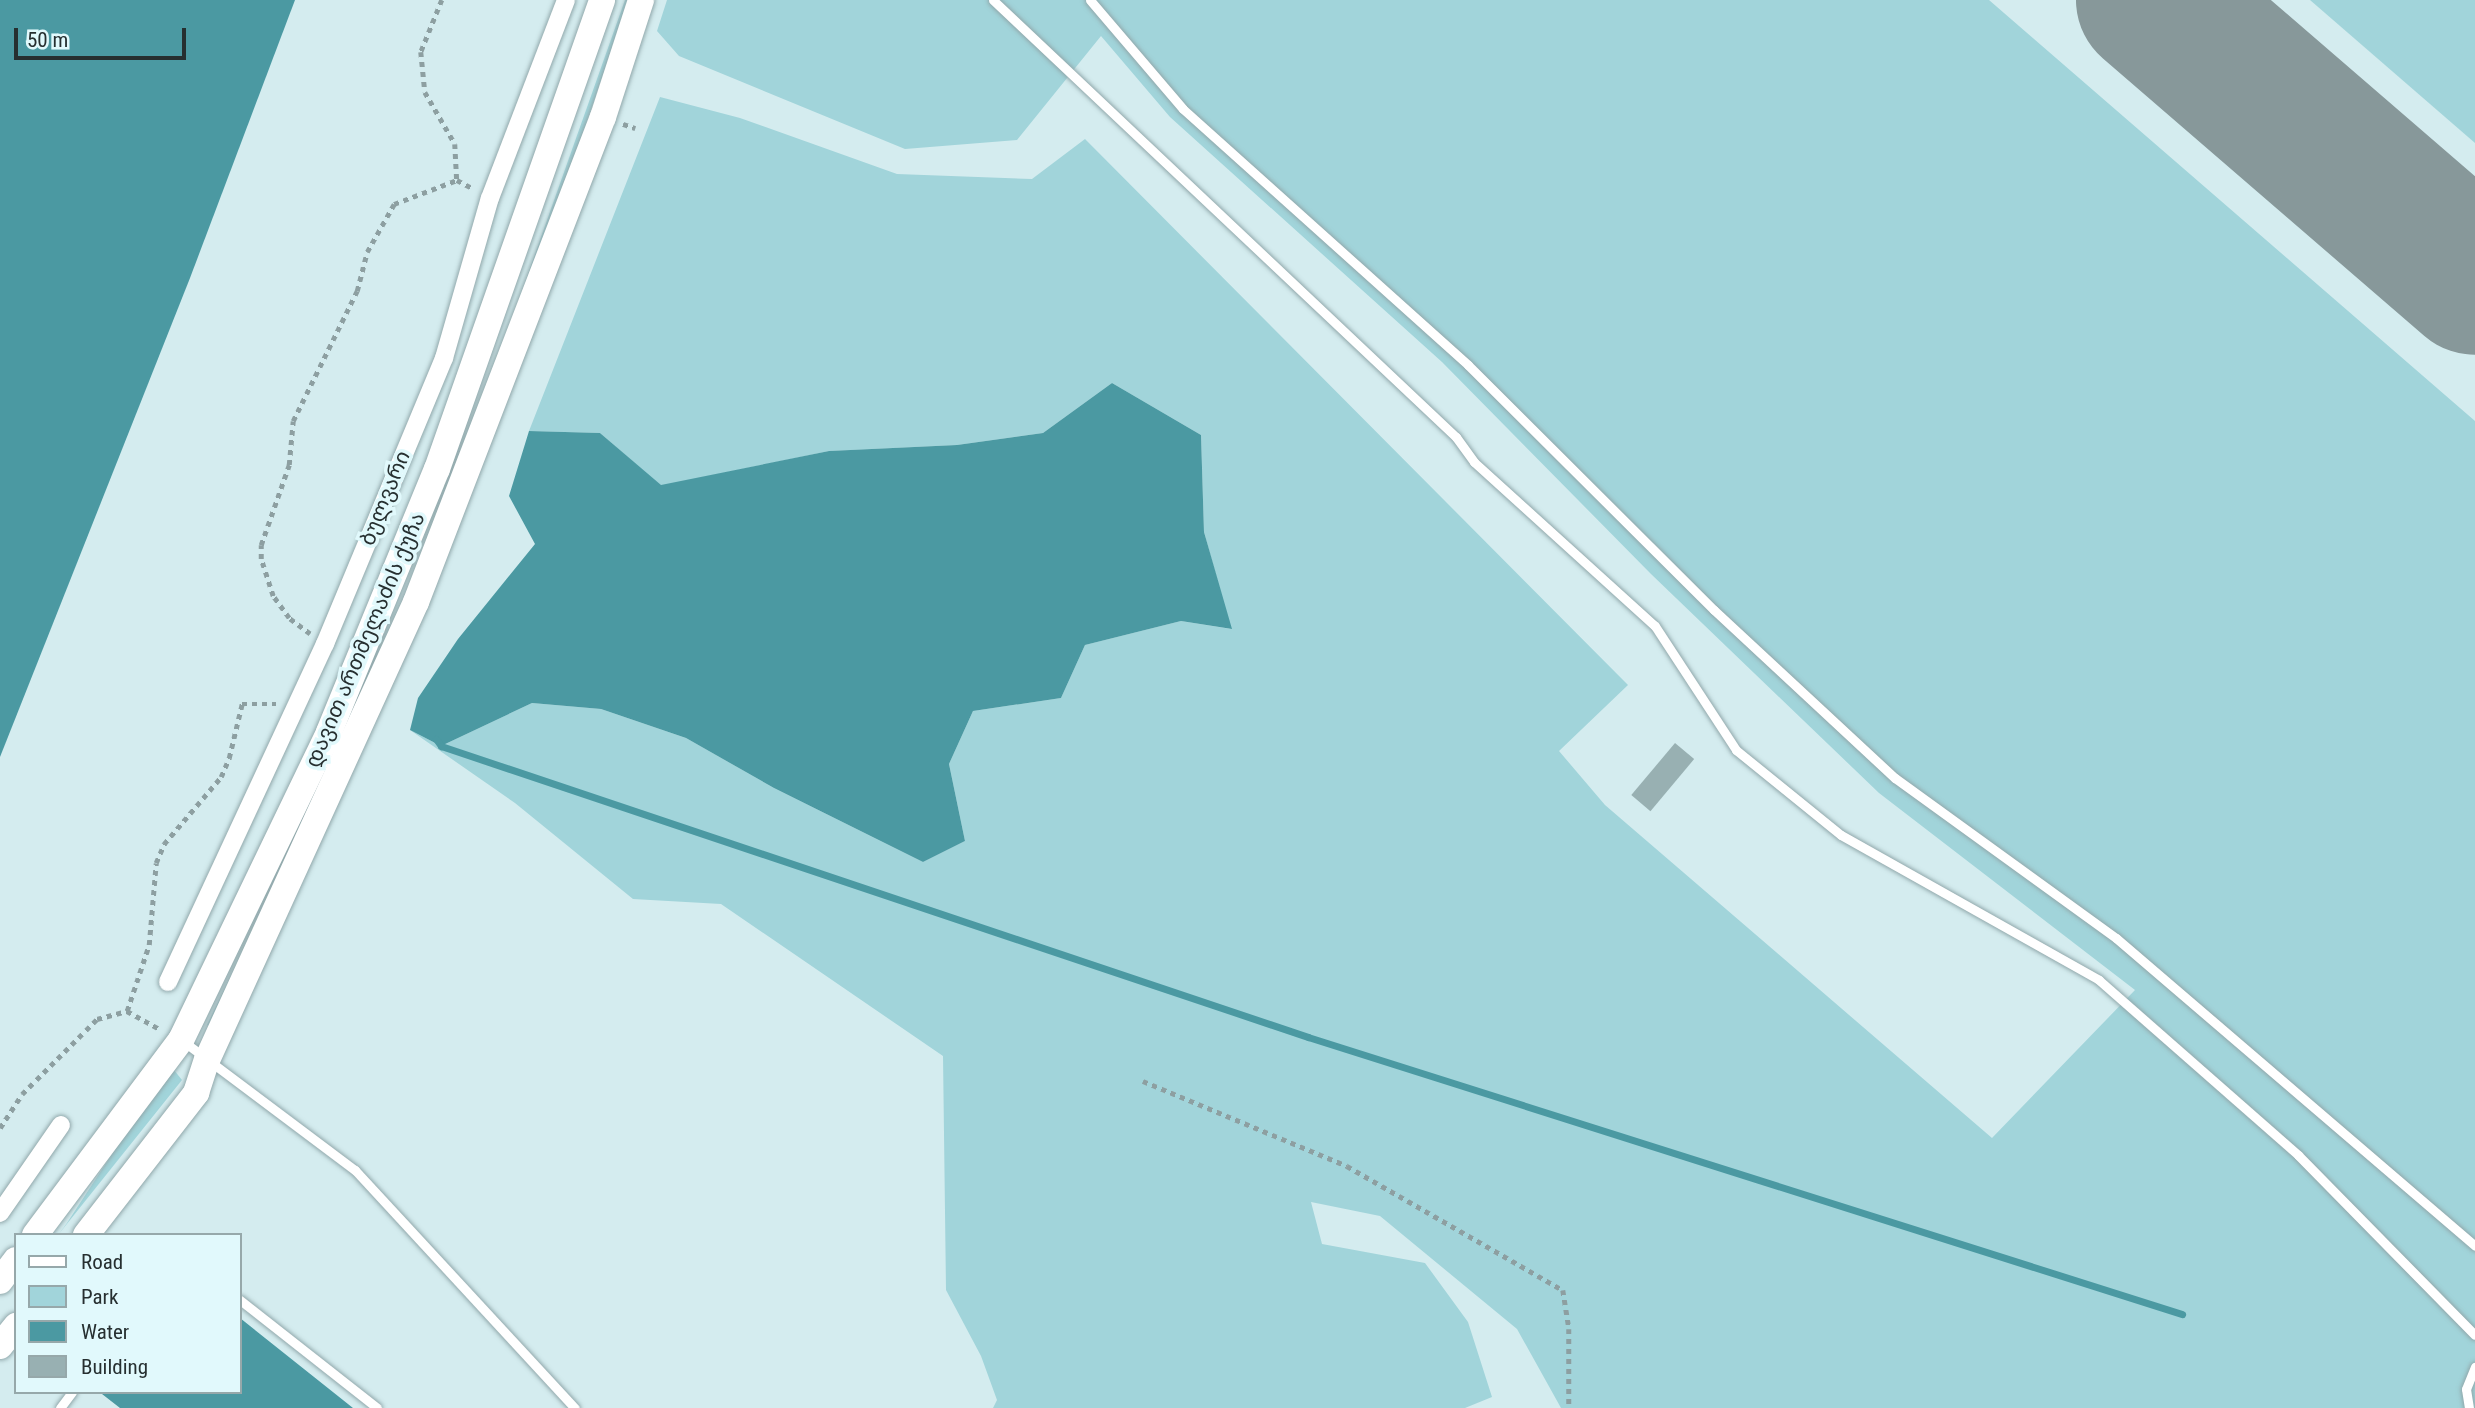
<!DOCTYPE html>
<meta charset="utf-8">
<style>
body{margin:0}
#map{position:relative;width:2475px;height:1408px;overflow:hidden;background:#d4ecef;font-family:"Roboto Condensed","Noto Sans Georgian",sans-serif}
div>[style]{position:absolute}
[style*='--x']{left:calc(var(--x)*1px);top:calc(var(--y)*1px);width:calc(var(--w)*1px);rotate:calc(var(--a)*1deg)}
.green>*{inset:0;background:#a1d4da}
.water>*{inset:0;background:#4b99a2}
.stream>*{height:7px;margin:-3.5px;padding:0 3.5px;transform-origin:3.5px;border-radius:3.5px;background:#4b99a2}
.runway>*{height:154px;margin:-77px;padding:0 77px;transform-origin:77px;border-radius:77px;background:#87989a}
.building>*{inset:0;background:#98b0b2;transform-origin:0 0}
.path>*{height:4.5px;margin-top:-2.25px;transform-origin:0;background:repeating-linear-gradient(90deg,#8d9fa1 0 5px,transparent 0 10px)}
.roads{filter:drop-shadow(0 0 2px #91a8ab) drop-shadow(0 0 2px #91a8ab)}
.lane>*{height:9px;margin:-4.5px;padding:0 4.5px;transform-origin:4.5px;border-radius:4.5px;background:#fff}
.street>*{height:18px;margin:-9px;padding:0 9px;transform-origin:9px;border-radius:9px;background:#fff}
.secondary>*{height:26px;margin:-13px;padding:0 13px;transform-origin:13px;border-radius:13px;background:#fff}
span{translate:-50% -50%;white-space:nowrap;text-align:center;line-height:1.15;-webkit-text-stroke:7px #e1f9fc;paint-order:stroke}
.street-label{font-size:21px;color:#262f30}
.legend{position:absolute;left:14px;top:1233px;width:228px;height:161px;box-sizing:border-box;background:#e1f9fc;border:2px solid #96a8aa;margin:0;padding:9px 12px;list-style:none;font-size:21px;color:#262f30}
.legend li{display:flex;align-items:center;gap:14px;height:35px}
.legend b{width:35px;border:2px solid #96a8aa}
.scale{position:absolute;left:14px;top:28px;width:172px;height:32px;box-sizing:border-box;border:4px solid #262f30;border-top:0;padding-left:9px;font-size:21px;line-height:24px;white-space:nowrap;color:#262f30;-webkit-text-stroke:5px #e1f9fc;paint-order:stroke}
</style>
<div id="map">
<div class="green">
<div style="clip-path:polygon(625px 0,629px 0,490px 401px,437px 541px,396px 642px,211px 1027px,207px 1025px,374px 682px,432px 545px)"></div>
<div style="clip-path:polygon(667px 0,1989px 0,2475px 421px,2475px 1408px,1561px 1408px,1517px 1329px,1380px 1216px,1311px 1202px,1322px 1244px,1425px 1263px,1468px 1322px,1492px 1397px,1465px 1408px,993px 1408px,997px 1400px,981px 1356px,946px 1290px,943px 1056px,721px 904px,633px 899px,515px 803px,410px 730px,441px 746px,532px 703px,601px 709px,686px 738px,774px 788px,923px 862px,965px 841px,949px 764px,973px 711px,1061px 698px,1085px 645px,1181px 621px,1231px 629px,1204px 532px,1201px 435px,1112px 383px,1043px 433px,957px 445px,829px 451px,661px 486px,600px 433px,529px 431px,660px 97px,740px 118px,897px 174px,1032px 179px,1085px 139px,1628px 685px,1559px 751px,1605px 805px,1992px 1138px,2135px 990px,1879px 793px,1651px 574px,1442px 362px,1170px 117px,1101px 36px,1017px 140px,905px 149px,679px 56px,657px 31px)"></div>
<div style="clip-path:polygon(2310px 0,2475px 0,2475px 143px)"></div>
<div style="clip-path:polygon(170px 1065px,182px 1080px,58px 1235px,67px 1223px)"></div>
</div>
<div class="water">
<div style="clip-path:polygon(0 0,295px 0,190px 278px,0 757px)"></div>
<div style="clip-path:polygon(1112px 383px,1201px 435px,1204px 532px,1232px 629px,1181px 621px,1085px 645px,1061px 698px,973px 711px,949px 764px,965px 841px,923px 862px,774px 788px,686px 738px,601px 709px,532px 703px,441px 746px,410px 730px,418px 698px,458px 639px,535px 544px,509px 496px,529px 431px,600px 433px,661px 485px,829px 451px,957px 445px,1043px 433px)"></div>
<div style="clip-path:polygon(240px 1318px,353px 1408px,120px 1408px,102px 1394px,240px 1392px)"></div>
</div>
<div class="stream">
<div style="--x:436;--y:739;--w:9;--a:54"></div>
<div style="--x:441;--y:746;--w:915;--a:18.55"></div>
<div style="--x:1308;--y:1037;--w:917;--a:17.59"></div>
</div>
<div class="runway">
<div style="--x:2153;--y:0;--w:425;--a:40.8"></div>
</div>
<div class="building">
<div style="left:1675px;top:743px;width:25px;height:68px;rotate:40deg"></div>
</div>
<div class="path">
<div style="--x:442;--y:0;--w:56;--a:112"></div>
<div style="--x:421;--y:52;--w:40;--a:84.3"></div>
<div style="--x:425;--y:92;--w:60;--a:60"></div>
<div style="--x:455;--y:144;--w:36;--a:87"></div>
<div style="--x:457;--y:180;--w:19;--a:28"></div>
<div style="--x:623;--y:124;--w:13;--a:18"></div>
<div style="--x:310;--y:634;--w:26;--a:-143"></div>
<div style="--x:289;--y:618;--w:27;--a:-126"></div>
<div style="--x:273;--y:596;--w:39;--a:-108"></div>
<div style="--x:261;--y:559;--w:14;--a:-90"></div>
<div style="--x:261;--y:545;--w:85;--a:-70.7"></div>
<div style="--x:289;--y:465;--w:44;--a:-84.8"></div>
<div style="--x:293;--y:421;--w:145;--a:-63.8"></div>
<div style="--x:357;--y:291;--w:40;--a:-75.6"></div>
<div style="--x:367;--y:252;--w:55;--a:-60.6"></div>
<div style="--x:394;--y:204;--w:67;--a:-20.9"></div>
<div style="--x:127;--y:1011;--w:70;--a:-71.6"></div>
<div style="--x:149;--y:945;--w:82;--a:-85.1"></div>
<div style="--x:156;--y:863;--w:21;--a:-67"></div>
<div style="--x:164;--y:844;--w:88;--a:-49.6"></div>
<div style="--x:221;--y:777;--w:21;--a:-67"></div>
<div style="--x:229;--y:758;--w:56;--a:-76.5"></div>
<div style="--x:242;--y:704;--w:34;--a:0"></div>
<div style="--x:1143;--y:1081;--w:221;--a:22.6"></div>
<div style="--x:1347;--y:1166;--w:249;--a:29.9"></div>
<div style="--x:1563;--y:1290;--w:39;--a:81"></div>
<div style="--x:1569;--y:1329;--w:79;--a:90"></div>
<div style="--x:0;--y:1128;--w:40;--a:-57.1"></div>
<div style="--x:22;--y:1094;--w:106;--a:-45"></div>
<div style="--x:97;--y:1019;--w:31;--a:-15"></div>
<div style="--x:127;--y:1011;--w:39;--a:29"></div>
</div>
<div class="roads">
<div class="lane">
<div style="--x:993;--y:0;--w:637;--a:43.35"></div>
<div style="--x:1456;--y:437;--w:31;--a:54"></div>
<div style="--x:1474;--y:462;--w:244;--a:42.2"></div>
<div style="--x:1655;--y:626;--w:148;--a:56.8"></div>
<div style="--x:1736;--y:750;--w:135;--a:39"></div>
<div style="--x:1841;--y:835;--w:296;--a:29.3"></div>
<div style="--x:2099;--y:980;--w:265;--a:41.3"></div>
<div style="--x:2298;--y:1155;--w:252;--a:45.5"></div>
<div style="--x:1090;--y:0;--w:143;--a:49.5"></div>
<div style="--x:1183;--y:109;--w:383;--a:41.9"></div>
<div style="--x:1468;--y:365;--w:347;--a:44.9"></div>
<div style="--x:1714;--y:610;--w:247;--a:42.9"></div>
<div style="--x:1895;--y:778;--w:273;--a:35.9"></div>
<div style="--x:2116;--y:938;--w:473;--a:40.6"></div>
<div style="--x:183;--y:1041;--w:215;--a:36.9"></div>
<div style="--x:355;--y:1170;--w:324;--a:47.3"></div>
<div style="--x:240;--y:1300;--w:174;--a:38.2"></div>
<div style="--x:60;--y:1408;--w:20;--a:-53"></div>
<div style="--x:2469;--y:1408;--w:19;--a:-99"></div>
<div style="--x:2466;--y:1389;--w:24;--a:-68"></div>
</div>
<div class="street">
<div style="--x:168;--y:982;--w:373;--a:-65.1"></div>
<div style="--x:325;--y:644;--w:310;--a:-67.4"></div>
<div style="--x:444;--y:358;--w:166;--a:-74"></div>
<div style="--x:490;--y:198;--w:212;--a:-69"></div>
<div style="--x:0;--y:1213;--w:107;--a:-55.3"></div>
</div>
<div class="secondary">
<div style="--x:35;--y:1235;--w:244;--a:-53.2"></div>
<div style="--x:181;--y:1040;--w:342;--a:-64.3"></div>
<div style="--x:329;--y:732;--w:284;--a:-67.7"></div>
<div style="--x:437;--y:469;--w:497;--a:-70.6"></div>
<div style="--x:86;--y:1235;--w:180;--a:-52.2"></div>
<div style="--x:196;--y:1093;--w:35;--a:-72"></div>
<div style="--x:207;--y:1060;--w:503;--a:-65.47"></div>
<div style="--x:416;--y:602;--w:520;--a:-68.92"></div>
<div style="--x:603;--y:117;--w:123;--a:-72"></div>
<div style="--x:0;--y:1281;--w:26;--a:-53"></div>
<div style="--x:0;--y:1346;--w:26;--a:-51"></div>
</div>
</div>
<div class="street-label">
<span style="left:385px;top:498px;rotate:-68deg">ბულვარი</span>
<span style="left:365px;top:640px;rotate:-67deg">დავით ართმელაძის ქუჩა</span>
</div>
<ul class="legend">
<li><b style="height:9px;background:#fff"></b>Road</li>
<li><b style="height:19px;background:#a1d4da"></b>Park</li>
<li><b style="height:19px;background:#4b99a2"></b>Water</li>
<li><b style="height:19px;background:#98b0b2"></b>Building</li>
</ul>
<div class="scale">50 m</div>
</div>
